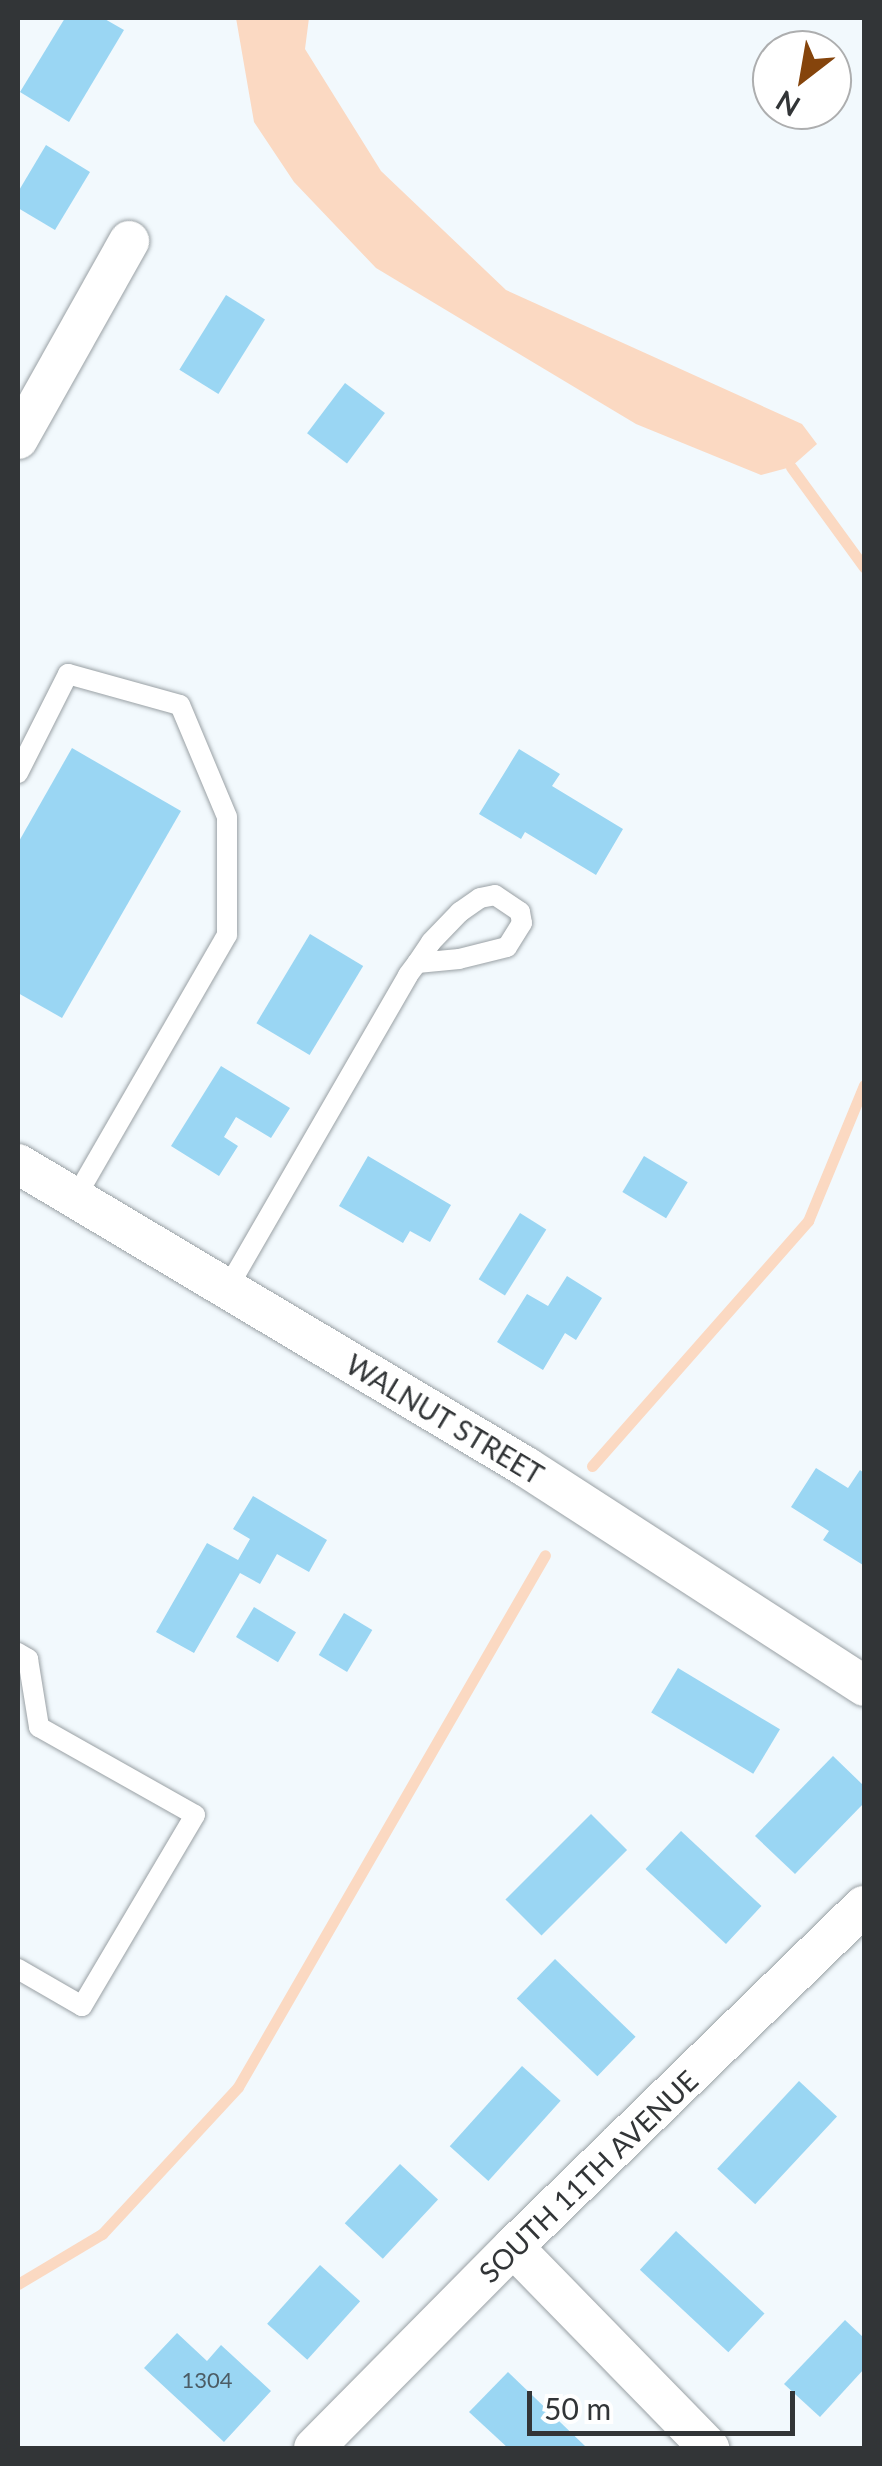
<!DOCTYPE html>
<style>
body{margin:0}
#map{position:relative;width:882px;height:2466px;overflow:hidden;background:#f2f9fd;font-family:Lato,sans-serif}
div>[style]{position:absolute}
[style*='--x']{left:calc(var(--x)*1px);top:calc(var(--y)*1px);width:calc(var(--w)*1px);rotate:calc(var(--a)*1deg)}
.water>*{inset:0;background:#fbd9c2}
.stream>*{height:11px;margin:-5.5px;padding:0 5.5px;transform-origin:5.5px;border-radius:5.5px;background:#fbd9c2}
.building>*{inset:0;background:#9ad6f3;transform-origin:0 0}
.roads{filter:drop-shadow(0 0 2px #9aa1a5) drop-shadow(0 0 2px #9aa1a5)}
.service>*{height:20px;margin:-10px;padding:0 10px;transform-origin:10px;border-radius:10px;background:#fff}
.minor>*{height:40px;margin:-20px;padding:0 20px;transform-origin:20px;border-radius:20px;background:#fff}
span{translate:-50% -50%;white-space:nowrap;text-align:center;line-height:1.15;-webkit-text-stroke:8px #fff;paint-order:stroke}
.number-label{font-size:22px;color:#4c5d66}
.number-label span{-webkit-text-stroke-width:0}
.street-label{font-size:28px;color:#323537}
.frame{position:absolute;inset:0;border:20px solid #323537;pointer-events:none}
.north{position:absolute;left:752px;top:30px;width:100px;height:100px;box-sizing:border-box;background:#fff;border:2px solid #adaeaf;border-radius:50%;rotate:211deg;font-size:28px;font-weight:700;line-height:40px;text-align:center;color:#323537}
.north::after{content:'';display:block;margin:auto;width:35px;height:45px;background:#85440c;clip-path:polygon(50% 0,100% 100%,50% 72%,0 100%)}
.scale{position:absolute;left:527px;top:2391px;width:268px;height:45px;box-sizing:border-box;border:5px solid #323537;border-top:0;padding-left:12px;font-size:30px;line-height:35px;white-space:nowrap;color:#323537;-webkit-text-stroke:8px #fff;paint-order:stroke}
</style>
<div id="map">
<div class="water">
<div style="clip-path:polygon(236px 18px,309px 18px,305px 49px,381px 171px,506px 290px,802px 424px,817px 444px,791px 467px,761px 475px,636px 424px,376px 268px,294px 182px,254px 122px)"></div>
</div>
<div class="stream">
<div style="--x:791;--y:467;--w:124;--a:53.9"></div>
<div style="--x:592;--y:1466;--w:327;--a:-48.6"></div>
<div style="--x:808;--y:1221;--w:147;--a:-67.6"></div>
<div style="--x:18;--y:2284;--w:98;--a:-30.8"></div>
<div style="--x:102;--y:2234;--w:200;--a:-47.2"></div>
<div style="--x:238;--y:2087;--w:614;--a:-60.01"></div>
</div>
<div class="building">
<div style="clip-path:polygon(65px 18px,103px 18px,124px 30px,69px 122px,20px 92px)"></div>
<div style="clip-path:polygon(46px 145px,90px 172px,55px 230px,18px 208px,18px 192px)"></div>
<div style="left:226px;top:295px;width:46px;height:88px;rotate:32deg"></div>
<div style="left:345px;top:383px;width:50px;height:63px;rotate:37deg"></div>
<div style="clip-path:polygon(72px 748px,181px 811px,62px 1018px,18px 993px,18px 843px)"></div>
<div style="clip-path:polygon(519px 749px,560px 774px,552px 786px,623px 829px,596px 875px,525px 832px,521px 839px,479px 814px)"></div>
<div style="left:310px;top:934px;width:62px;height:104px;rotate:31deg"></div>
<div style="clip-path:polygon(221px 1066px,290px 1108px,271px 1138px,236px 1117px,224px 1137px,238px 1146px,219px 1176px,171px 1146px)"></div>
<div style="clip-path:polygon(368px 1156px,451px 1205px,430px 1242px,410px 1231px,403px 1243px,339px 1206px)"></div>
<div style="left:644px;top:1156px;width:51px;height:42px;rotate:31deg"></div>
<div style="left:520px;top:1213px;width:31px;height:78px;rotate:32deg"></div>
<div style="clip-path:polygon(567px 1276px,602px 1298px,576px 1340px,565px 1333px,543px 1370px,497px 1342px,527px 1294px,548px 1306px)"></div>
<div style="clip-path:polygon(816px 1468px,848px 1488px,860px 1470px,864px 1473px,863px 1565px,823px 1540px,829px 1531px,791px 1507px)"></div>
<div style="clip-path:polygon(253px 1496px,327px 1540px,309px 1572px,277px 1554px,260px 1584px,240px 1573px,194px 1653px,156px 1632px,207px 1543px,238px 1560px,250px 1539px,233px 1529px)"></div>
<div style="left:254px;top:1607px;width:49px;height:35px;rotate:31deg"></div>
<div style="left:344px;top:1613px;width:33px;height:49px;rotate:31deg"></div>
<div style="left:678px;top:1668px;width:119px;height:52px;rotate:31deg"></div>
<div style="clip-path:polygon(833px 1756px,864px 1786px,864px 1803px,795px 1874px,755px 1836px)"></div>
<div style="left:591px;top:1814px;width:51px;height:121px;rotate:45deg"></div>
<div style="left:681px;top:1831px;width:110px;height:52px;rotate:43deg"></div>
<div style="left:555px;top:1959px;width:112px;height:55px;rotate:44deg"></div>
<div style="left:522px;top:2066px;width:52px;height:108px;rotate:42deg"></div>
<div style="left:799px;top:2081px;width:52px;height:120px;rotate:43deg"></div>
<div style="left:400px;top:2164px;width:52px;height:81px;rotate:43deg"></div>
<div style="left:676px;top:2231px;width:121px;height:53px;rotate:43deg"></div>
<div style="left:320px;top:2265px;width:54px;height:79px;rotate:42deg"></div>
<div style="clip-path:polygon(845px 2320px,864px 2338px,864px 2369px,820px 2417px,784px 2384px)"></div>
<div style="clip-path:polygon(177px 2333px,207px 2361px,221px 2345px,271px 2391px,224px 2442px,144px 2368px)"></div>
<div style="clip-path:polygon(508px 2372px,585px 2446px,582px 2448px,508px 2448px,469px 2412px)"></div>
</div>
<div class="roads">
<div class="service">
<div style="--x:18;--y:773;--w:111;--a:-63.2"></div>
<div style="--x:68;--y:674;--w:116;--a:15.5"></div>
<div style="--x:180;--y:705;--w:121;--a:67.2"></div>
<div style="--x:227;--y:817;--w:118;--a:90"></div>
<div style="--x:227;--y:935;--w:304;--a:120"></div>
<div style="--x:227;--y:1289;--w:362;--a:-60"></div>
<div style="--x:408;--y:975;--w:15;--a:-53"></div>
<div style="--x:417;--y:963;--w:25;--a:-56"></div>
<div style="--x:431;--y:942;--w:42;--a:-46"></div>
<div style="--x:460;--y:912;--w:24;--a:-35"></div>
<div style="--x:480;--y:898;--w:15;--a:-11"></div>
<div style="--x:495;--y:895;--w:30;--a:34"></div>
<div style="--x:520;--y:912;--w:11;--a:80"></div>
<div style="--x:522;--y:923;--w:28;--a:122"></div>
<div style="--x:507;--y:947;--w:49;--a:166"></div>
<div style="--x:459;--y:959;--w:42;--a:174.6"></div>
<div style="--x:18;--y:1653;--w:12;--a:31"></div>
<div style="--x:28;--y:1659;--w:69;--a:80.8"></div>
<div style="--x:39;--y:1727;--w:179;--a:29.4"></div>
<div style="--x:195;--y:1815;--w:222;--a:120.6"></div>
<div style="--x:82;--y:2006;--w:74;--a:-150"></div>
</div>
<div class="minor">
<div style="--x:18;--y:439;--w:227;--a:-60.7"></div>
<div style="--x:18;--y:1164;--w:592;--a:30.81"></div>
<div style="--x:526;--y:1467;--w:403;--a:32.9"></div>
<div style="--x:513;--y:2247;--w:281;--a:45.7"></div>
<div style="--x:314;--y:2448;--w:283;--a:-45.3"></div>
<div style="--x:513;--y:2247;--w:489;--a:-44.2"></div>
</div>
</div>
<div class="number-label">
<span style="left:207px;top:2380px">1304</span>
</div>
<div class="street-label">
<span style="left:445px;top:1419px;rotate:31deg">WALNUT STREET</span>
<span style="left:588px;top:2176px;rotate:-44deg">SOUTH 11TH AVENUE</span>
</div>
<div class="frame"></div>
<div class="north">N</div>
<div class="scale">50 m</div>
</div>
